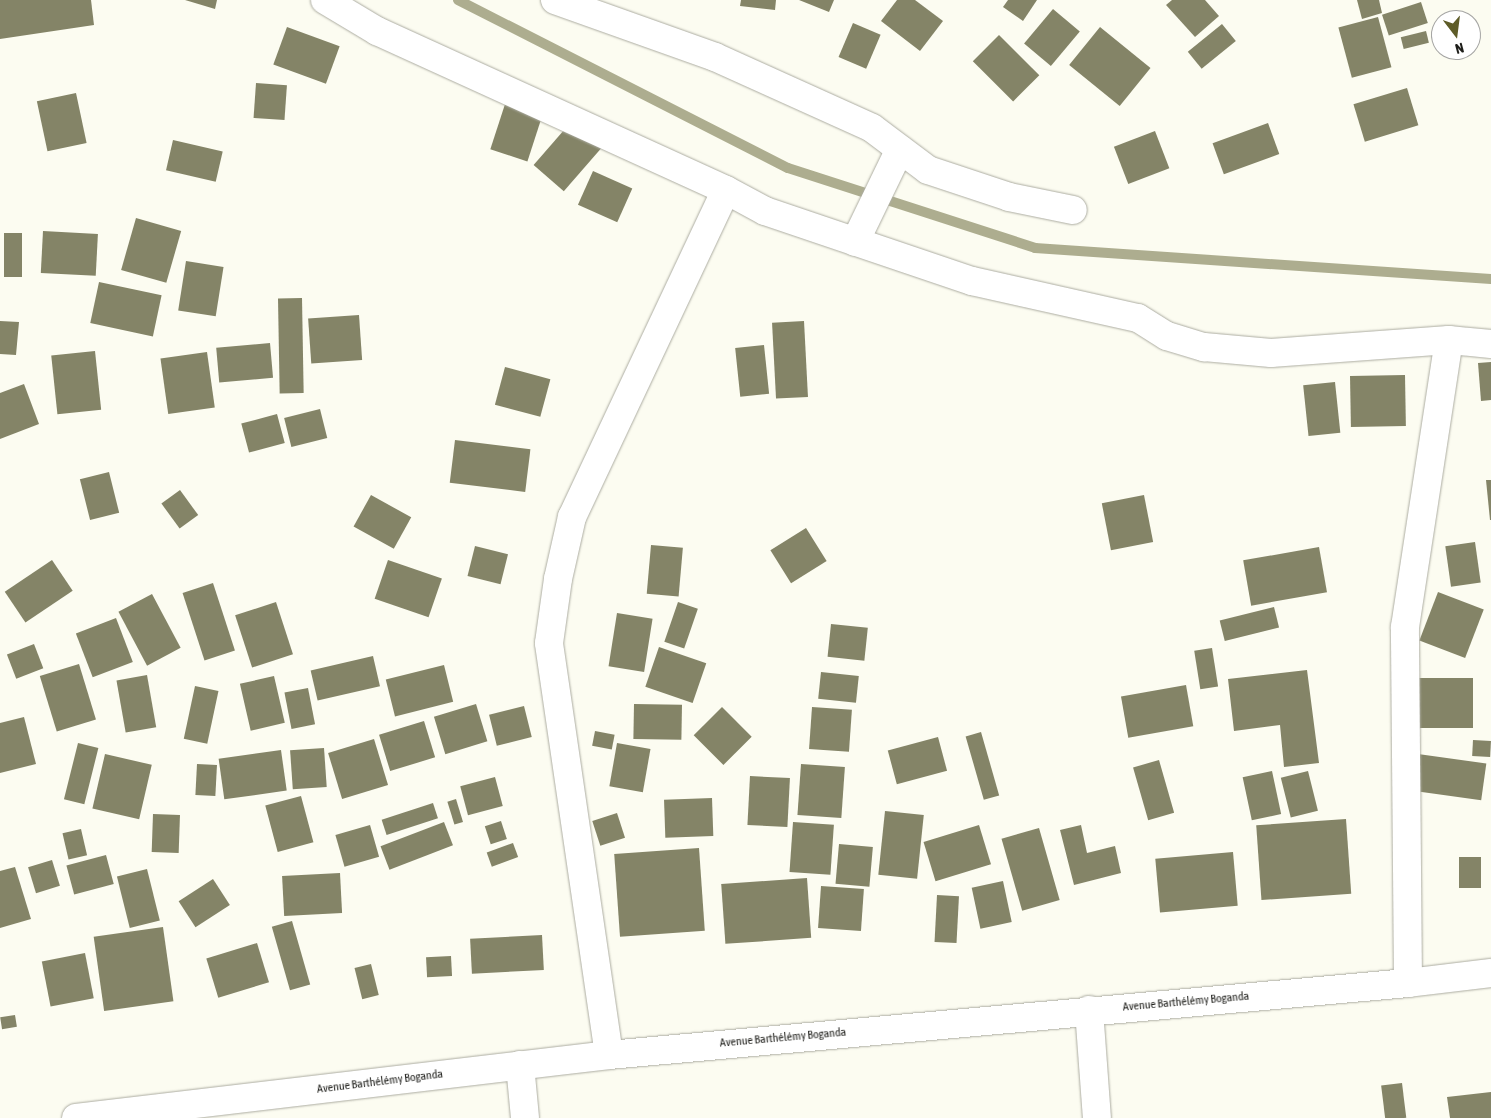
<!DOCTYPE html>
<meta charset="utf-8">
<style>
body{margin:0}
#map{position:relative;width:1491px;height:1118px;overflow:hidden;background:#fcfcf1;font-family:"Asap Condensed",sans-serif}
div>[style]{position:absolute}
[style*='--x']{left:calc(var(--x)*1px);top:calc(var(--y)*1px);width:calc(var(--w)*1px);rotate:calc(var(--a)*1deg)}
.stream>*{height:10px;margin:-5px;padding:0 5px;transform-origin:5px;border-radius:5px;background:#adad8f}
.building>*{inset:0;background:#848467;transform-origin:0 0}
.roads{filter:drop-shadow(0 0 1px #acaca1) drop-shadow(0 0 1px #acaca1)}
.street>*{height:28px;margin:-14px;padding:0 14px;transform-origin:14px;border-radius:14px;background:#fff}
.primary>*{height:28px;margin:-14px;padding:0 14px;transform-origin:14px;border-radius:14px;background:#fff}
span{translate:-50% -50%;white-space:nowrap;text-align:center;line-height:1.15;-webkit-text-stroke:4px #fff;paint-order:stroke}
.street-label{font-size:12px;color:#1d1d19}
.north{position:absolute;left:1431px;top:10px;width:50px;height:50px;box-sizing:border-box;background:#fff;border:1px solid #a5a5a3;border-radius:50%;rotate:165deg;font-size:14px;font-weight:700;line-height:20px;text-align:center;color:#1d1d19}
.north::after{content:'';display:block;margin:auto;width:18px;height:22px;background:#5e5c28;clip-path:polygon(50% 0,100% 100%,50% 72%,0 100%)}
</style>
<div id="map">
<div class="stream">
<div style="--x:458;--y:0;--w:370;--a:27"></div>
<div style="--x:788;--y:168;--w:260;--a:17.9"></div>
<div style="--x:1035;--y:248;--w:457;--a:3.9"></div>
</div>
<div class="building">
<div style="clip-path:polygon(0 0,91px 0,94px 25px,0 39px)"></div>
<div style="clip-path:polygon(185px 0,217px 0,215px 9px)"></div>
<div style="clip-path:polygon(741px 0,776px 0,775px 10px,740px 6px)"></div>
<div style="clip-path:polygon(799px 0,834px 0,829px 12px)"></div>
<div style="clip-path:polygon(897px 0,915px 0,943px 21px,920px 51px,881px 21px)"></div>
<div style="clip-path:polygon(1008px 0,1037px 0,1023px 21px,1003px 7px)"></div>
<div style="clip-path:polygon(1172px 0,1205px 0,1219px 16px,1195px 37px,1166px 5px)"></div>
<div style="clip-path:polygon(1357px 0,1379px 0,1382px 13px,1362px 19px)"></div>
<div style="left:1421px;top:2px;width:22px;height:41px;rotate:72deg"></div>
<div style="left:1053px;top:9px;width:35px;height:45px;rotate:40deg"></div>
<div style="left:1378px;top:17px;width:52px;height:41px;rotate:75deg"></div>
<div style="left:853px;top:23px;width:30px;height:37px;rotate:23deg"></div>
<div style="left:1222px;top:24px;width:22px;height:44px;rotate:51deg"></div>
<div style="left:287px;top:27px;width:56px;height:40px;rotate:20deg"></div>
<div style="left:1100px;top:27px;width:65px;height:49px;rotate:39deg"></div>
<div style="left:1426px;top:31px;width:12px;height:26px;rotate:76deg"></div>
<div style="left:999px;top:35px;width:57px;height:37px;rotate:45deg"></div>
<div style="left:256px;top:83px;width:31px;height:35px;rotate:4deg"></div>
<div style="left:1407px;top:88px;width:39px;height:56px;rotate:73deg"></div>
<div style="left:76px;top:93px;width:51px;height:40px;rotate:78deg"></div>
<div style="left:507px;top:98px;width:39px;height:54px;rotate:18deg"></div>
<div style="left:571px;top:122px;width:40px;height:57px;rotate:41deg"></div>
<div style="left:1268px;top:123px;width:33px;height:59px;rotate:70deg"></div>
<div style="left:1155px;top:131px;width:40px;height:44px;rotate:69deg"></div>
<div style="left:173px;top:140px;width:51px;height:31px;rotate:13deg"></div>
<div style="left:593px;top:171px;width:43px;height:37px;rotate:24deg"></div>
<div style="left:136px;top:218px;width:47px;height:54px;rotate:16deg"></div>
<div style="left:43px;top:231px;width:55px;height:42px;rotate:3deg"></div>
<div style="left:4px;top:233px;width:18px;height:44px"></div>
<div style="left:186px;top:261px;width:38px;height:50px;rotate:9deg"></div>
<div style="left:99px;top:282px;width:64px;height:42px;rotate:12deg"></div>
<div style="left:302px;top:298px;width:95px;height:24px;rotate:89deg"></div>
<div style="left:359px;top:315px;width:45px;height:51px;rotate:86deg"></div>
<div style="clip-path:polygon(0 321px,19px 322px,16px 355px,0 354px)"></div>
<div style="left:804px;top:321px;width:76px;height:32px;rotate:87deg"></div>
<div style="left:270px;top:343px;width:35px;height:54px;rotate:85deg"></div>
<div style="left:764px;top:345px;width:49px;height:29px;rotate:84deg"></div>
<div style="left:95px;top:351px;width:59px;height:44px;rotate:84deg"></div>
<div style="left:207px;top:352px;width:56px;height:47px;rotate:82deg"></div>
<div style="clip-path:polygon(1491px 362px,1491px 400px,1481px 401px,1478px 363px)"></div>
<div style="left:505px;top:367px;width:47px;height:39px;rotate:15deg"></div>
<div style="left:1405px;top:375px;width:51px;height:55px;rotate:89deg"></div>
<div style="left:1335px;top:382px;width:51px;height:32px;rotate:84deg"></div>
<div style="clip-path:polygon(24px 384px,39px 424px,0 439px,0 393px)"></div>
<div style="left:320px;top:409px;width:30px;height:37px;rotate:76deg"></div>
<div style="left:277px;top:414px;width:30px;height:37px;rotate:75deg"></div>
<div style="left:455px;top:440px;width:76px;height:43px;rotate:7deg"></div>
<div style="left:109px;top:472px;width:42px;height:30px;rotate:76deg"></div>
<div style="clip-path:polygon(1486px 480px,1491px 480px,1491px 520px,1490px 520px)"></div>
<div style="left:180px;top:490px;width:31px;height:23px;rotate:54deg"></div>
<div style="left:371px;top:495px;width:46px;height:36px;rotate:29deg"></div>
<div style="left:1144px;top:495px;width:48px;height:43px;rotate:79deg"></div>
<div style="left:806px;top:528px;width:39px;height:42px;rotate:58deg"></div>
<div style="left:1475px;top:542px;width:41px;height:30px;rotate:82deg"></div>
<div style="left:651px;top:545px;width:32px;height:49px;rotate:5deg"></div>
<div style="left:475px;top:546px;width:34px;height:31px;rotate:14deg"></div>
<div style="left:1319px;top:547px;width:46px;height:77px;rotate:80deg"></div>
<div style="left:52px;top:560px;width:37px;height:57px;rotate:56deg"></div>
<div style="left:388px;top:560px;width:57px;height:41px;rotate:19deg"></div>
<div style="left:213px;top:583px;width:71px;height:32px;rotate:72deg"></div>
<div style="left:1438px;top:592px;width:49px;height:52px;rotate:21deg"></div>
<div style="left:152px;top:594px;width:61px;height:38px;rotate:62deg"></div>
<div style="left:276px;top:602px;width:55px;height:43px;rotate:72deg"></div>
<div style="left:678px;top:602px;width:21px;height:42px;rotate:19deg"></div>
<div style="left:1274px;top:607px;width:21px;height:56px;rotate:76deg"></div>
<div style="left:617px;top:613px;width:36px;height:54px;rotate:9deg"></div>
<div style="left:116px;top:618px;width:47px;height:43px;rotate:69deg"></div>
<div style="left:831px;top:624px;width:37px;height:33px;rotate:6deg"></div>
<div style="left:34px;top:644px;width:26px;height:29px;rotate:69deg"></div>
<div style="left:659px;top:647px;width:50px;height:42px;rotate:19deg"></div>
<div style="left:1212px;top:648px;width:39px;height:18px;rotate:81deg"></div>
<div style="left:373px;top:656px;width:31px;height:64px;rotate:77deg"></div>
<div style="left:79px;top:664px;width:58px;height:41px;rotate:73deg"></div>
<div style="left:444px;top:665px;width:38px;height:60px;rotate:76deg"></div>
<div style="clip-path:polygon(1307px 670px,1319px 763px,1284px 767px,1280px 725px,1234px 731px,1228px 679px)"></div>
<div style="left:821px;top:672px;width:38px;height:27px;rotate:6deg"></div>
<div style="left:147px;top:675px;width:53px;height:31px;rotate:80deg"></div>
<div style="left:274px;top:676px;width:48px;height:35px;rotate:77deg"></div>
<div style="left:1419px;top:678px;width:54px;height:50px"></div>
<div style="left:1186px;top:685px;width:42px;height:66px;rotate:80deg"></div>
<div style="left:195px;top:686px;width:24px;height:54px;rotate:12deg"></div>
<div style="left:308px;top:688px;width:37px;height:24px;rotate:79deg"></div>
<div style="left:476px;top:704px;width:39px;height:44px;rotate:73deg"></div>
<div style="left:634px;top:704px;width:48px;height:35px;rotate:1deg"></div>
<div style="left:524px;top:706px;width:32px;height:36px;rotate:76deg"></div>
<div style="left:722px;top:707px;width:42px;height:40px;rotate:45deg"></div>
<div style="left:812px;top:707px;width:40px;height:42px;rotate:4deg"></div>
<div style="clip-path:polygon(24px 717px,36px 764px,0 773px,0 723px)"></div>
<div style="left:424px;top:721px;width:38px;height:47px;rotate:73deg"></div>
<div style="left:595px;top:731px;width:20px;height:15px;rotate:11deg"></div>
<div style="left:981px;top:732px;width:66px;height:16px;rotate:74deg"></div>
<div style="left:938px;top:737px;width:35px;height:52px;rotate:75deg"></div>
<div style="left:374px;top:739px;width:48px;height:48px;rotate:73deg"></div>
<div style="left:1473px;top:740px;width:18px;height:16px;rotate:3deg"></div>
<div style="left:78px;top:743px;width:21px;height:58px;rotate:14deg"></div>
<div style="left:617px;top:743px;width:34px;height:44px;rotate:10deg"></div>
<div style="left:324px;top:748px;width:39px;height:34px;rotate:86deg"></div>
<div style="left:281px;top:750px;width:41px;height:63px;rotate:82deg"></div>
<div style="left:105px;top:754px;width:48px;height:56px;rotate:13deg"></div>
<div style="left:1418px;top:754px;width:69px;height:37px;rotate:8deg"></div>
<div style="left:1159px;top:760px;width:55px;height:27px;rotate:74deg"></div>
<div style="left:197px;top:764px;width:20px;height:31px;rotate:3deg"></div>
<div style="left:801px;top:764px;width:44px;height:51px;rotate:4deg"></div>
<div style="left:1272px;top:771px;width:44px;height:30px;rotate:78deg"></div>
<div style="left:1308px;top:771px;width:41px;height:28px;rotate:76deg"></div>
<div style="left:750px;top:776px;width:40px;height:49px;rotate:3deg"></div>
<div style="left:495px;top:777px;width:30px;height:36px;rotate:75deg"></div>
<div style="left:301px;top:796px;width:48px;height:37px;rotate:75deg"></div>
<div style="left:712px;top:798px;width:38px;height:48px;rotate:88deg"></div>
<div style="left:456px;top:799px;width:24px;height:9px;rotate:73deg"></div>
<div style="left:433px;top:803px;width:16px;height:54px;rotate:72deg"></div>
<div style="left:885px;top:811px;width:39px;height:64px;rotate:6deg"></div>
<div style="left:617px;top:813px;width:26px;height:26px;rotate:72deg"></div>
<div style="left:153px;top:814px;width:27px;height:38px;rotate:2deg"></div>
<div style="left:1346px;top:819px;width:75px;height:90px;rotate:86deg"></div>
<div style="left:501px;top:821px;width:19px;height:17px;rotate:72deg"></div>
<div style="left:444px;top:822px;width:25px;height:68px;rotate:69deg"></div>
<div style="left:793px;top:822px;width:41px;height:50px;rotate:4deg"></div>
<div style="left:370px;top:825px;width:33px;height:36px;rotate:74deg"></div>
<div style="left:979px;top:825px;width:41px;height:58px;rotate:73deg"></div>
<div style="clip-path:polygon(1081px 825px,1087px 853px,1115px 846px,1121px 873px,1074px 885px,1060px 830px)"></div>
<div style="left:1039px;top:828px;width:75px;height:39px;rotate:74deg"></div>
<div style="left:81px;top:829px;width:27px;height:19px;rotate:77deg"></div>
<div style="left:513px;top:843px;width:15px;height:28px;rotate:70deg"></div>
<div style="left:839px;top:844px;width:34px;height:40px;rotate:5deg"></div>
<div style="left:699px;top:848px;width:83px;height:85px;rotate:86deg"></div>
<div style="left:1233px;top:852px;width:54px;height:78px;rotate:85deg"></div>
<div style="left:106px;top:855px;width:30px;height:41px;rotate:75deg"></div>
<div style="left:1459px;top:857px;width:22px;height:31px"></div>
<div style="left:52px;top:860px;width:27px;height:25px;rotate:73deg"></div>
<div style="clip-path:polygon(15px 867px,31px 919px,0 928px,0 871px)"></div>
<div style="left:147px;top:869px;width:53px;height:31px;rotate:76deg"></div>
<div style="left:340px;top:873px;width:40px;height:58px;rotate:87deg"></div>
<div style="left:807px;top:878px;width:60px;height:86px;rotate:86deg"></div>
<div style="left:213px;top:879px;width:31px;height:41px;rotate:57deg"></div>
<div style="left:1003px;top:881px;width:42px;height:32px;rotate:78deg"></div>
<div style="left:821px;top:886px;width:43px;height:42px;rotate:4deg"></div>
<div style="left:937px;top:895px;width:22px;height:47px;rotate:3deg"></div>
<div style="left:292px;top:921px;width:66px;height:21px;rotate:74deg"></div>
<div style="left:163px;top:927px;width:75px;height:70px;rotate:82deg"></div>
<div style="left:542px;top:935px;width:35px;height:72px;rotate:87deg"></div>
<div style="left:257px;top:943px;width:41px;height:53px;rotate:73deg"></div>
<div style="left:85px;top:953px;width:46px;height:44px;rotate:79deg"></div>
<div style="left:451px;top:956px;width:20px;height:25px;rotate:87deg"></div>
<div style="left:371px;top:964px;width:32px;height:17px;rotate:76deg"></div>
<div style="left:15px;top:1015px;width:12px;height:15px;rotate:81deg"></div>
<div style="left:1402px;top:1083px;width:35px;height:21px;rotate:83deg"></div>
<div style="clip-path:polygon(1491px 1092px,1491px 1118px,1450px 1118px,1447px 1097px)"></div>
</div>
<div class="roads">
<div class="street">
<div style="--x:325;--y:0;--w:61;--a:30.8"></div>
<div style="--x:377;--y:31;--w:384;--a:24.5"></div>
<div style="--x:726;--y:190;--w:44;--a:28.3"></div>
<div style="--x:765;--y:211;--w:219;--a:18.7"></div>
<div style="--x:972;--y:281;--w:170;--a:12.6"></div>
<div style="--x:1138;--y:318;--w:34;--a:32"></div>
<div style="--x:1167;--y:336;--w:39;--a:17"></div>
<div style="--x:1204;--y:347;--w:67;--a:5.1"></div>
<div style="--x:1271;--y:353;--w:178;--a:-4.2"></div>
<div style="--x:1449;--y:340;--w:42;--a:5.4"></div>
<div style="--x:555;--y:0;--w:170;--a:19.6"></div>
<div style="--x:715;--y:57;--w:172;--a:24.3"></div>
<div style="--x:872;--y:128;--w:70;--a:36.9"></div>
<div style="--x:928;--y:170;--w:85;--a:18.4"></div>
<div style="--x:1009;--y:197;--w:65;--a:11.5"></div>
<div style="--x:855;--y:242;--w:103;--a:-64.2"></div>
<div style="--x:1408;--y:983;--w:356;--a:-90.5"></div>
<div style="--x:1405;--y:627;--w:290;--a:-81.3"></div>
<div style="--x:1089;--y:1010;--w:108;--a:85.8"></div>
<div style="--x:609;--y:1055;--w:416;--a:-98.3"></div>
<div style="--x:549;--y:643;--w:65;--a:-82"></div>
<div style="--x:558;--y:579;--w:64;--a:-77.3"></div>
<div style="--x:572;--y:517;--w:361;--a:-64.8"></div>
<div style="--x:520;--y:1065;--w:53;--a:84.6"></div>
</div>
<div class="primary">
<div style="--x:76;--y:1118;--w:537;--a:-6.74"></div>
<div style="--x:609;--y:1055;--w:802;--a:-5.15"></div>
<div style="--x:1408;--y:983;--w:84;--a:-6.9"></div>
</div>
</div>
<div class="street-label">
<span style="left:1186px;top:1002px;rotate:-5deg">Avenue Barthélémy Boganda</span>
<span style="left:783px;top:1038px;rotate:-5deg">Avenue Barthélémy Boganda</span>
<span style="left:380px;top:1082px;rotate:-7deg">Avenue Barthélémy Boganda</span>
</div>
<div class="north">N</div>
</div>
